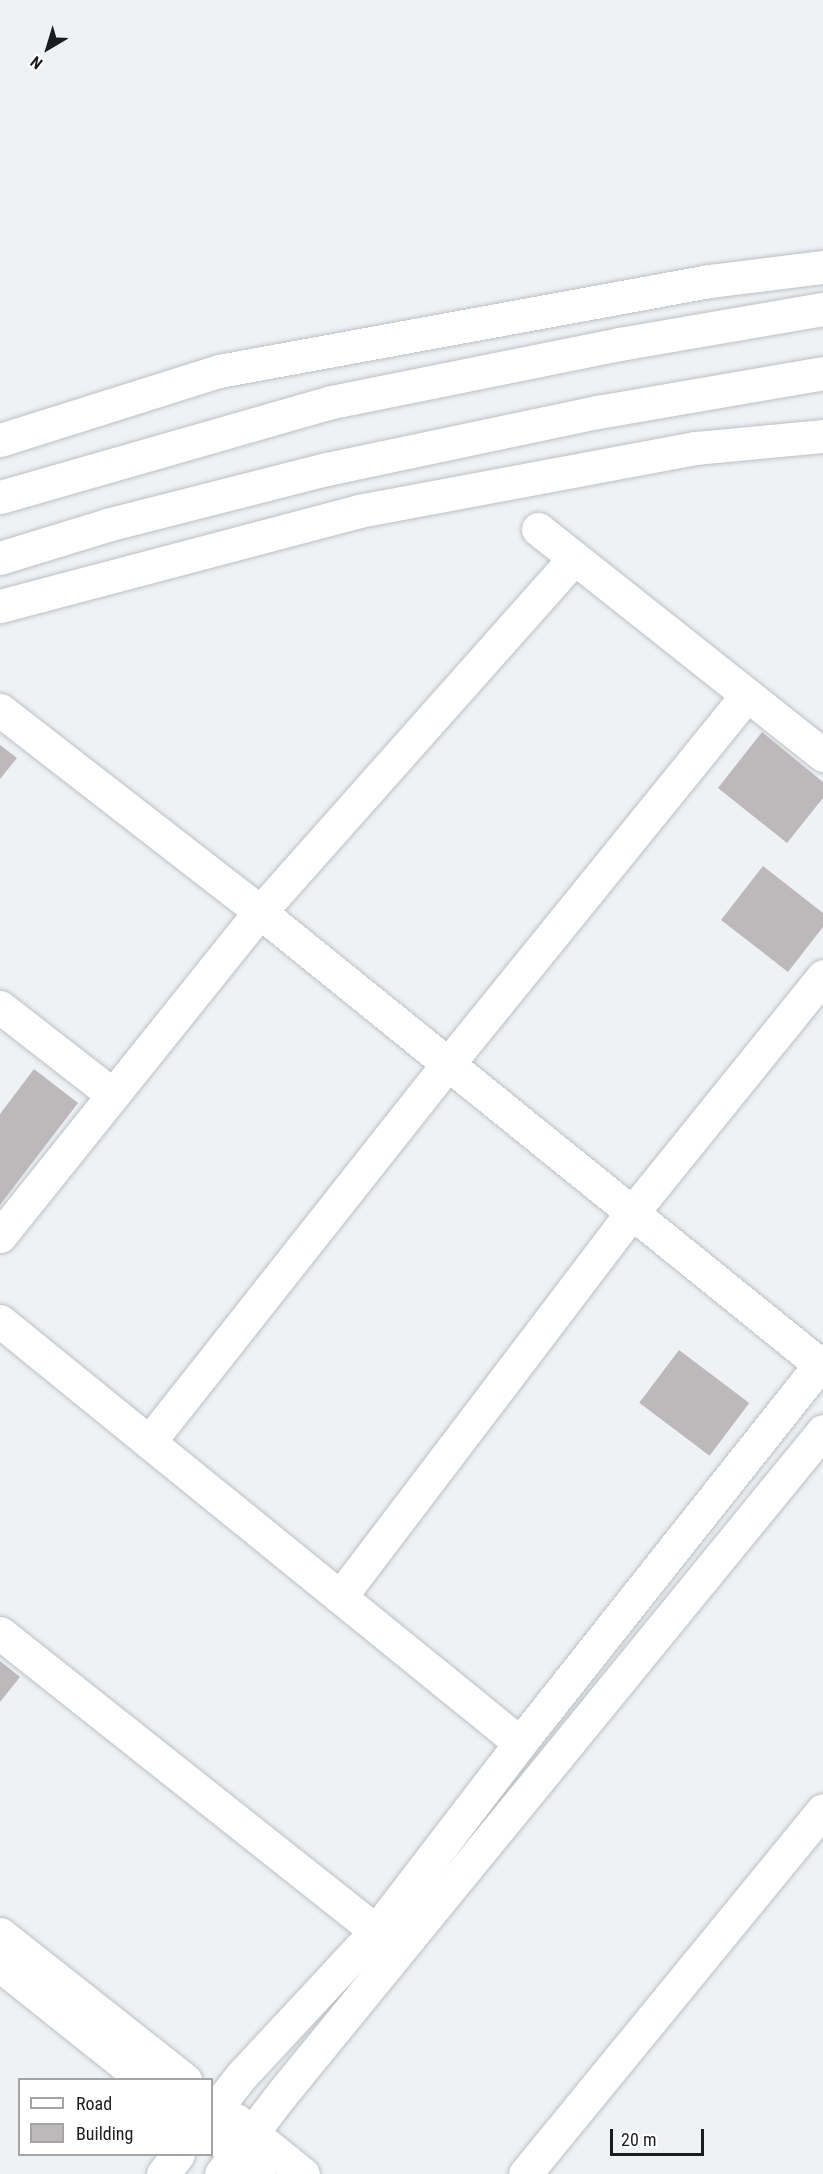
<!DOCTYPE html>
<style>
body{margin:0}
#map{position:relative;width:823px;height:2174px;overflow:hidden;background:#eff2f5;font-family:"Roboto Condensed",sans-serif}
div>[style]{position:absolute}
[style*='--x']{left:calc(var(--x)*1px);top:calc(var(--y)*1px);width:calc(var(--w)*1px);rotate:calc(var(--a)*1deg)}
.building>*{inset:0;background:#bdb9bb;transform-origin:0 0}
.roads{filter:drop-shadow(0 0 2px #bdc0c3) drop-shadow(0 0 2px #bdc0c3)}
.minor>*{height:33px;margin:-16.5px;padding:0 16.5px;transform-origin:16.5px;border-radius:16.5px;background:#fff}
.secondary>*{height:33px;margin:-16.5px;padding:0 16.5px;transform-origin:16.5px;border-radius:16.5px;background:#fff}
span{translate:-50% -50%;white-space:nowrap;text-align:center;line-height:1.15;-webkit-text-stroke:4.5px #fff;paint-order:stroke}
.legend{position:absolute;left:18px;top:2078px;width:195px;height:78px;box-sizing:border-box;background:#fff;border:2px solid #a4a4a5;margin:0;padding:8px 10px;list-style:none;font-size:18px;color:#1b1c1e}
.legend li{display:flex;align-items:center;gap:12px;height:30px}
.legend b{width:30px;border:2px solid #a4a4a5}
.north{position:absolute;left:18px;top:18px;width:60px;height:60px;-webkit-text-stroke:4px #fff;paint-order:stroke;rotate:218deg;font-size:16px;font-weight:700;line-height:24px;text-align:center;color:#1b1c1e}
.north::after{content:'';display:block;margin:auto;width:21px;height:27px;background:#1b1c1e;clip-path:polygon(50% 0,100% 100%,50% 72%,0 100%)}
.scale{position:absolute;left:610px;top:2129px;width:94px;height:27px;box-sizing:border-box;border:3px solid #1b1c1e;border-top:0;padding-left:8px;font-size:18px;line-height:21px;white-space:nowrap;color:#1b1c1e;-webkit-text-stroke:4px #fff;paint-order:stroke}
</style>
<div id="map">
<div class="building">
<div style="clip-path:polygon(762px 732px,823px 782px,823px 798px,787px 843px,718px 788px)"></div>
<div style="clip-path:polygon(0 745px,17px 758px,0 779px)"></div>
<div style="clip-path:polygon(763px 866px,823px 913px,823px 927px,788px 972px,721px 920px)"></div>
<div style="clip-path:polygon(34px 1069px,78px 1103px,0 1205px,0 1114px)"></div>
<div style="left:679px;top:1350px;width:88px;height:66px;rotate:37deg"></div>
<div style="clip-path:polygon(0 1661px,20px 1677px,0 1702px)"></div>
</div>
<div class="roads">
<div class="minor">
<div style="--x:0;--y:440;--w:230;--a:-17.5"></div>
<div style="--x:219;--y:371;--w:498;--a:-10.4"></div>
<div style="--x:709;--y:281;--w:115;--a:-7"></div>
<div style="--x:538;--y:529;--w:364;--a:38.4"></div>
<div style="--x:0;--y:606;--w:371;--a:-14.8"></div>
<div style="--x:359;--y:511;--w:342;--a:-10.6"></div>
<div style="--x:695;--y:448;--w:129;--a:-5.4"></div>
<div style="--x:0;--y:710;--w:329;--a:37.8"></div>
<div style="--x:260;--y:912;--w:724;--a:38.94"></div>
<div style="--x:0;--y:1007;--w:143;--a:37.9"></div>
<div style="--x:0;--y:1236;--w:415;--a:-51.3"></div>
<div style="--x:260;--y:912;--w:473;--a:-48.4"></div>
<div style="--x:0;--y:1321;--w:670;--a:39.06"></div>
<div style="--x:149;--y:1442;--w:482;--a:-51.7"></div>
<div style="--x:448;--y:1064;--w:475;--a:-51"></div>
<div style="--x:340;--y:1597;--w:482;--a:-52.8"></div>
<div style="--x:632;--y:1213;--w:304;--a:-51.1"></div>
<div style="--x:0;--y:1633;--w:480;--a:38.4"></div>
<div style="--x:0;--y:1934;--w:236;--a:38.3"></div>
<div style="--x:0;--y:1965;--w:184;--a:38.6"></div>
<div style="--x:212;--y:2113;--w:48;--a:-51.7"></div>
<div style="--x:242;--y:2075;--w:197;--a:-47.1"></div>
<div style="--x:376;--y:1931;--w:237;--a:-52.5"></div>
<div style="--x:520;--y:1743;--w:488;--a:-51.6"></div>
<div style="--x:236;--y:2120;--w:86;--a:38.9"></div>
<div style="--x:212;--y:2133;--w:62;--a:41.1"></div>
<div style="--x:163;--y:2174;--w:25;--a:-53"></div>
<div style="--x:221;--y:2174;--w:99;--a:-52.8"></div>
<div style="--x:281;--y:2095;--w:857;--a:-50.78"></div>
<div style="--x:525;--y:2174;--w:470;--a:-50.7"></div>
</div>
<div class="secondary">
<div style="--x:0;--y:497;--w:345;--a:-16"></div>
<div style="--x:332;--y:402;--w:294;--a:-11.4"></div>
<div style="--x:620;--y:344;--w:206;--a:-9.8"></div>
<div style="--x:0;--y:558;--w:112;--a:-17.1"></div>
<div style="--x:107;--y:525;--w:227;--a:-14.3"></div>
<div style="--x:327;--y:469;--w:277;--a:-11.9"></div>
<div style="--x:598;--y:412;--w:228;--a:-9.8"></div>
</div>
</div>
<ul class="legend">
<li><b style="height:8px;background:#fff"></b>Road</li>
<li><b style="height:16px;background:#bdb9bb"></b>Building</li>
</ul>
<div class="north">N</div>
<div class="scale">20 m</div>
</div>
